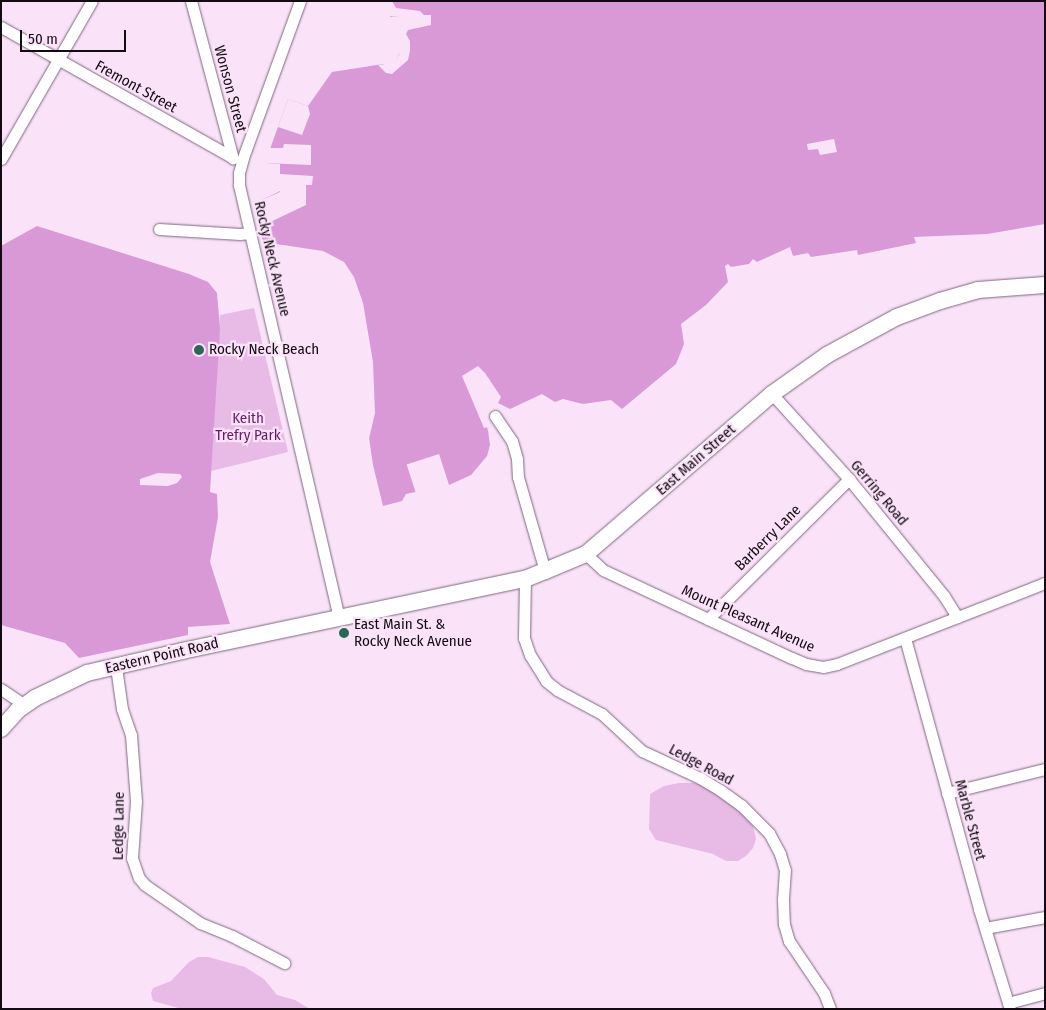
<!DOCTYPE html>
<style>
body{margin:0}
#map{position:relative;width:1046px;height:1010px;overflow:hidden;background:#fae3f9;font-family:"Fira Sans Condensed",sans-serif}
div>[style]{position:absolute}
[style*='--x']{left:calc(var(--x)*1px);top:calc(var(--y)*1px);width:calc(var(--w)*1px);rotate:calc(var(--a)*1deg)}
.green>*{inset:0;background:#e8bae6}
.water>*{inset:0;background:#d899d6}
.pier>*{inset:0;background:#fae3f9;transform-origin:0 0}
.roads{filter:drop-shadow(0 0 1px #7c687b) drop-shadow(0 0 1px #7c687b)}
.minor>*{height:11px;margin:-5.5px;padding:0 5.5px;transform-origin:5.5px;border-radius:5.5px;background:#fff}
.secondary>*{height:16px;margin:-8px;padding:0 8px;transform-origin:8px;border-radius:8px;background:#fff}
.dots>*{width:14px;height:14px;translate:-50% -50%;box-sizing:border-box;border:2px solid #fae3f9;border-radius:50%}
span{translate:-50% -50%;white-space:nowrap;text-align:center;line-height:1.15;-webkit-text-stroke:4.5px #fae3f9;paint-order:stroke}
.street-label{font-size:15px;color:#130b12}
.poi-label{font-size:15px;color:#130b12}
.left{translate:0 -50%;text-align:left}
.park-label{font-size:15px;color:#671c67}
.frame{position:absolute;inset:0;border:2px solid #130b12;pointer-events:none}
.scale{position:absolute;left:20px;top:30px;width:106px;height:22px;box-sizing:border-box;border:2px solid #130b12;border-top:0;padding-left:6px;font-size:15px;line-height:18px;white-space:nowrap;color:#130b12;-webkit-text-stroke:4px #fae3f9;paint-order:stroke}
</style>
<div id="map">
<div class="green">
<div style="clip-path:polygon(254px 308px,288px 452px,211px 471px,220px 315px)"></div>
<div style="clip-path:polygon(679px 783px,694px 783px,711px 788px,747px 818px,753px 826px,756px 839px,753px 848px,746px 856px,738px 861px,726px 861px,713px 854px,656px 840px,649px 829px,650px 794px,664px 786px)"></div>
<div style="clip-path:polygon(198px 957px,208px 957px,245px 967px,264px 979px,277px 995px,295px 1000px,310px 1009px,182px 1009px,153px 1001px,151px 993px,153px 988px,171px 981px,189px 962px)"></div>
</div>
<div class="water">
<div style="clip-path:polygon(392px 1px,1045px 1px,1045px 224px,987px 234px,914px 237px,916px 243px,858px 255px,857px 250px,811px 257px,808px 253px,793px 256px,790px 247px,757px 262px,753px 259px,749px 264px,731px 267px,728px 264px,725px 266px,728px 282px,706px 305px,681px 324px,684px 344px,676px 364px,622px 409px,611px 400px,583px 404px,563px 399px,555px 402px,542px 394px,510px 409px,498px 403px,499px 397px,478px 372px,467px 378px,488px 430px,490px 445px,487px 456px,471px 475px,449px 485px,406px 494px,402px 501px,383px 506px,373px 465px,364px 404px,339px 285px,328px 269px,265px 252px,260px 227px,266px 224px,260px 201px,280px 191px,280px 164px,265px 163px,288px 99px,308px 106px,332px 72px,383px 64px,391px 70px,404px 44px,392px 32px,390px 16px,399px 16px,399px 13px)"></div>
<div style="clip-path:polygon(evenodd,37px 226px,189px 274px,208px 282px,217px 293px,220px 329px,210px 492px,217px 494px,218px 517px,210px 562px,230px 624px,188px 627px,188px 635px,79px 658px,65px 643px,1px 625px,1px 246px,37px 226px,158px 473px,180px 474px,182px 477px,177px 483px,168px 486px,140px 485px,140px 479px,158px 473px)"></div>
</div>
<div class="pier">
<div style="clip-path:polygon(396px 8px,420px 11px,424px 15px,431px 15px,431px 25px,408px 30px,406px 34px,410px 41px,410px 51px,408px 60px,392px 74px,386px 73px,378px 65px,387px 64px,391px 66px,399px 55px,401px 45px,396px 37px,392px 35px,388px 17px,399px 16px)"></div>
<div style="clip-path:polygon(288px 99px,308px 106px,310px 114px,302px 135px,278px 127px)"></div>
<div style="clip-path:polygon(834px 139px,837px 152px,820px 155px,818px 149px,808px 150px,807px 144px)"></div>
<div style="clip-path:polygon(284px 144px,311px 145px,311px 165px,265px 163px,268px 148px,283px 148px)"></div>
<div style="clip-path:polygon(280px 174px,313px 176px,312px 185px,306px 185px,306px 205px,266px 224px,260px 201px,280px 192px)"></div>
<div style="clip-path:polygon(263px 242px,323px 251px,344px 262px,354px 277px,363px 303px,373px 362px,375px 413px,368px 443px,366px 443px,361px 405px,341px 306px,332px 277px,319px 268px,266px 255px)"></div>
<div style="clip-path:polygon(478px 366px,485px 373px,501px 397px,497px 405px,496px 397px,478px 372px,470px 378px,488px 427px,484px 428px,462px 376px)"></div>
<div style="left:439px;top:454px;width:33px;height:34px;rotate:72deg"></div>
</div>
<div class="roads">
<div class="minor">
<div style="--x:191;--y:1;--w:163;--a:75.1"></div>
<div style="--x:300;--y:1;--w:167;--a:110"></div>
<div style="--x:243;--y:158;--w:16;--a:105"></div>
<div style="--x:239;--y:173;--w:12;--a:90"></div>
<div style="--x:239;--y:185;--w:443;--a:77"></div>
<div style="--x:1;--y:27;--w:265;--a:29.4"></div>
<div style="--x:1;--y:159;--w:182;--a:-60.1"></div>
<div style="--x:159;--y:229;--w:81;--a:3.5"></div>
<div style="--x:240;--y:234;--w:10;--a:-6"></div>
<div style="--x:772;--y:394;--w:115;--a:47.8"></div>
<div style="--x:849;--y:479;--w:151;--a:50.9"></div>
<div style="--x:944;--y:596;--w:25;--a:58"></div>
<div style="--x:495;--y:416;--w:30;--a:56"></div>
<div style="--x:512;--y:441;--w:19;--a:74"></div>
<div style="--x:517;--y:459;--w:18;--a:87"></div>
<div style="--x:518;--y:477;--w:98;--a:74"></div>
<div style="--x:586;--y:554;--w:23;--a:43"></div>
<div style="--x:603;--y:570;--w:208;--a:25"></div>
<div style="--x:792;--y:658;--w:15;--a:23"></div>
<div style="--x:806;--y:664;--w:17;--a:10"></div>
<div style="--x:823;--y:667;--w:14;--a:-12"></div>
<div style="--x:837;--y:664;--w:223;--a:-21.3"></div>
<div style="--x:525;--y:579;--w:59;--a:91"></div>
<div style="--x:524;--y:638;--w:18;--a:71"></div>
<div style="--x:530;--y:655;--w:31;--a:58"></div>
<div style="--x:546;--y:681;--w:14;--a:39"></div>
<div style="--x:557;--y:690;--w:51;--a:28.1"></div>
<div style="--x:602;--y:714;--w:54;--a:42.8"></div>
<div style="--x:642;--y:751;--w:64;--a:25"></div>
<div style="--x:700;--y:778;--w:23;--a:31"></div>
<div style="--x:720;--y:790;--w:26;--a:36"></div>
<div style="--x:741;--y:805;--w:40;--a:45"></div>
<div style="--x:769;--y:833;--w:24;--a:62"></div>
<div style="--x:780;--y:854;--w:17;--a:73"></div>
<div style="--x:785;--y:870;--w:29;--a:94"></div>
<div style="--x:783;--y:899;--w:25;--a:88"></div>
<div style="--x:784;--y:924;--w:18;--a:74"></div>
<div style="--x:789;--y:941;--w:63;--a:56.1"></div>
<div style="--x:824;--y:993;--w:17;--a:69"></div>
<div style="--x:708;--y:619;--w:199;--a:-44.8"></div>
<div style="--x:905;--y:638;--w:281;--a:74.7"></div>
<div style="--x:979;--y:909;--w:105;--a:72.8"></div>
<div style="--x:116;--y:667;--w:42;--a:81.9"></div>
<div style="--x:122;--y:709;--w:28;--a:71"></div>
<div style="--x:131;--y:735;--w:66;--a:85.7"></div>
<div style="--x:136;--y:801;--w:57;--a:94"></div>
<div style="--x:132;--y:858;--w:21;--a:71"></div>
<div style="--x:139;--y:878;--w:9;--a:49"></div>
<div style="--x:145;--y:885;--w:67;--a:34.6"></div>
<div style="--x:200;--y:923;--w:35;--a:22"></div>
<div style="--x:232;--y:936;--w:59;--a:27.4"></div>
<div style="--x:1;--y:689;--w:29;--a:34"></div>
<div style="--x:947;--y:793;--w:101;--a:-13.8"></div>
<div style="--x:985;--y:928;--w:61;--a:-10.4"></div>
<div style="--x:1008;--y:1003;--w:38;--a:-15"></div>
</div>
<div class="secondary">
<div style="--x:1;--y:729;--w:25;--a:-48"></div>
<div style="--x:18;--y:710;--w:21;--a:-35"></div>
<div style="--x:35;--y:698;--w:58;--a:-25.7"></div>
<div style="--x:87;--y:673;--w:98;--a:-13"></div>
<div style="--x:182;--y:651;--w:350;--a:-11.9"></div>
<div style="--x:525;--y:579;--w:22;--a:-22"></div>
<div style="--x:545;--y:571;--w:44;--a:-22.5"></div>
<div style="--x:586;--y:554;--w:245;--a:-40.7"></div>
<div style="--x:772;--y:394;--w:67;--a:-35.3"></div>
<div style="--x:827;--y:355;--w:80;--a:-28.5"></div>
<div style="--x:897;--y:317;--w:46;--a:-20.4"></div>
<div style="--x:940;--y:301;--w:40;--a:-16"></div>
<div style="--x:978;--y:290;--w:67;--a:-4.3"></div>
</div>
</div>
<div class="dots">
<div style="left:199px;top:350px;background:#286857"></div>
<div style="left:344px;top:633px;background:#286857"></div>
</div>
<div class="street-label">
<span style="left:136px;top:87px;rotate:29deg">Fremont Street</span>
<span style="left:230px;top:89px;rotate:75deg">Wonson Street</span>
<span style="left:272px;top:259px;rotate:77deg">Rocky Neck Avenue</span>
<span style="left:696px;top:460px;rotate:-41deg">East Main Street</span>
<span style="left:879px;top:493px;rotate:50deg">Gerring Road</span>
<span style="left:768px;top:538px;rotate:-45deg">Barberry Lane</span>
<span style="left:748px;top:619px;rotate:24deg">Mount Pleasant Avenue</span>
<span style="left:162px;top:656px;rotate:-13deg">Eastern Point Road</span>
<span style="left:701px;top:765px;rotate:28deg">Ledge Road</span>
<span style="left:970px;top:820px;rotate:75deg">Marble Street</span>
<span style="left:119px;top:826px;rotate:-89deg">Ledge Lane</span>
</div>
<div class="poi-label">
<span class="left" style="left:209px;top:350px">Rocky Neck Beach</span>
<span class="left" style="left:354px;top:633px">East Main St. &amp;<br>Rocky Neck Avenue</span>
</div>
<div class="park-label">
<span style="left:248px;top:427px">Keith<br>Trefry Park</span>
</div>
<div class="frame"></div>
<div class="scale">50 m</div>
</div>
